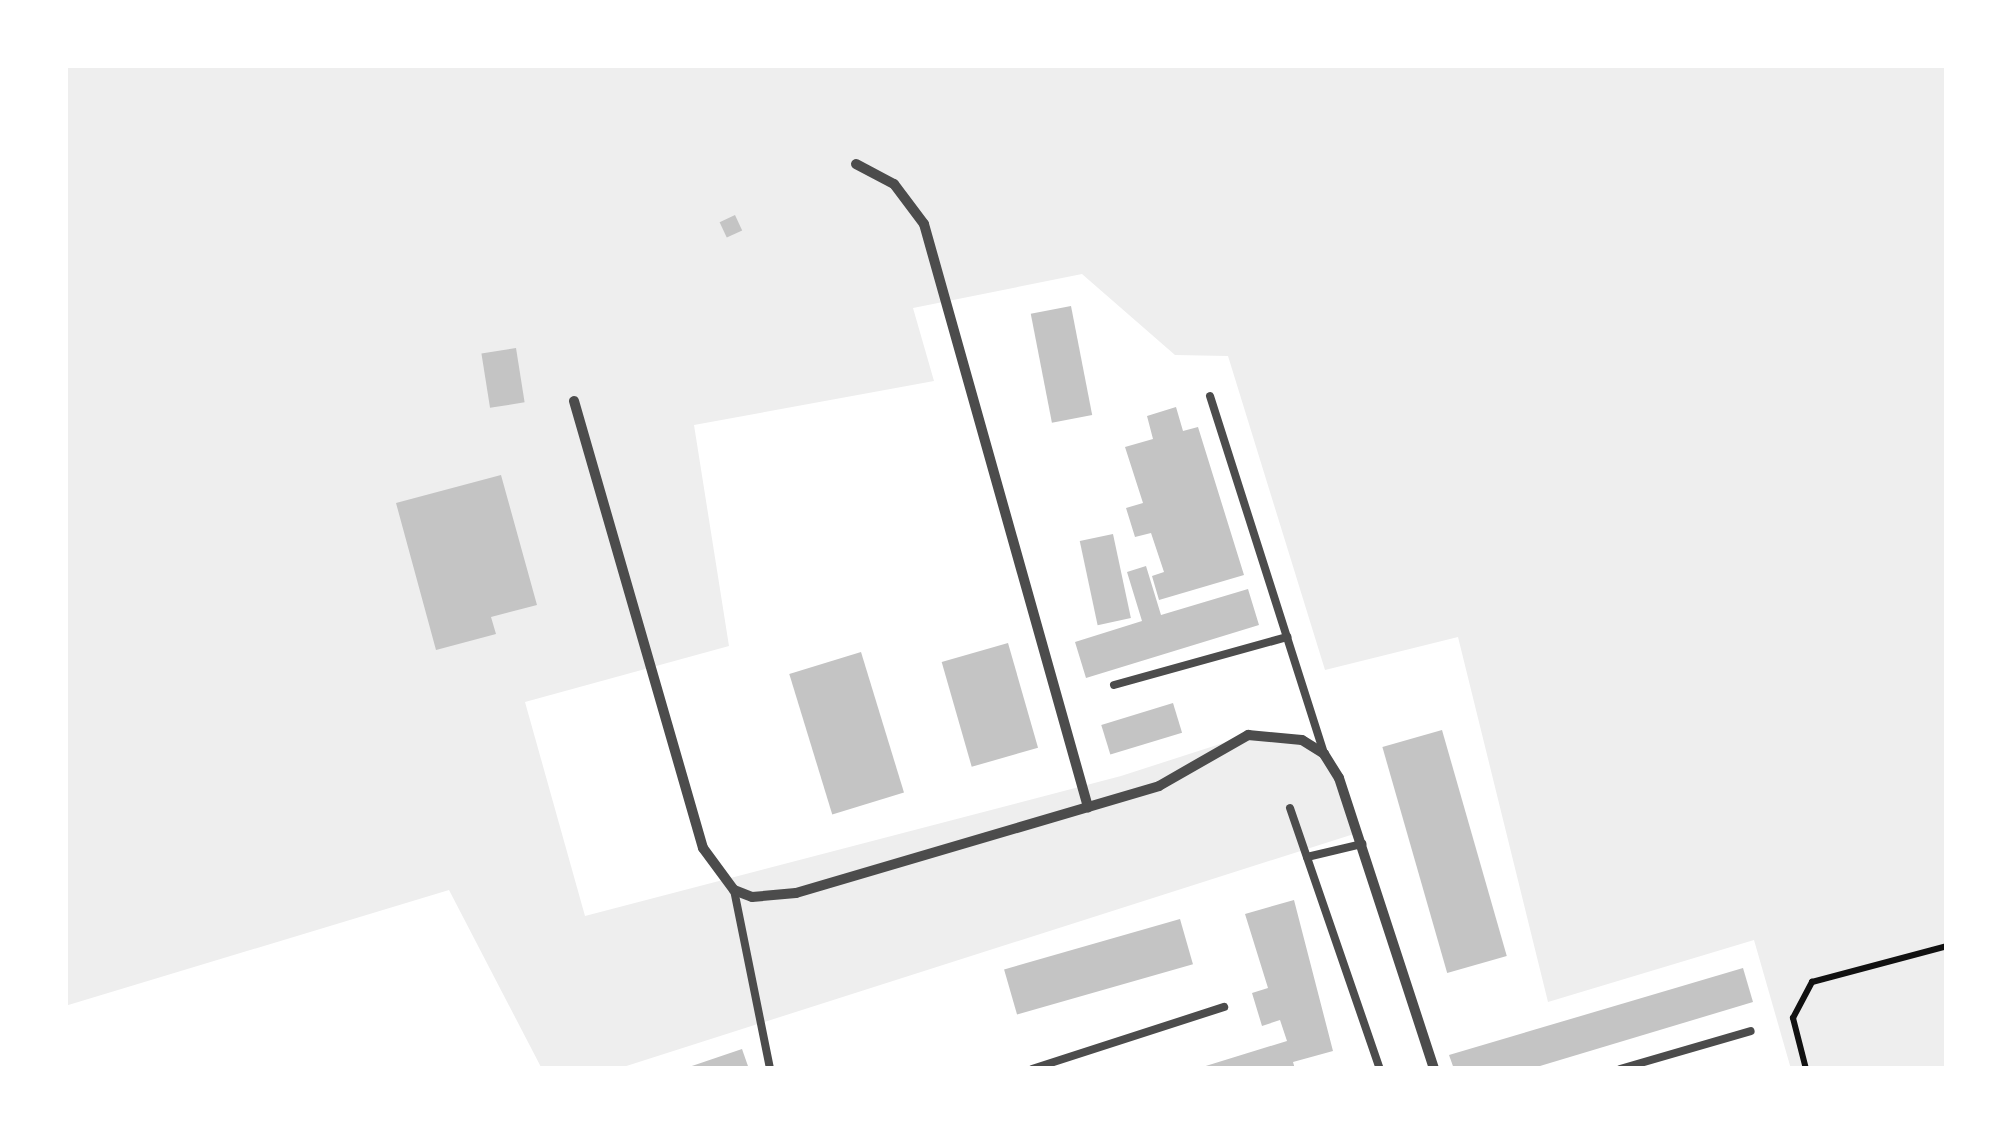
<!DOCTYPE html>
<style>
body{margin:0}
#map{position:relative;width:2012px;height:1134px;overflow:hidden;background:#fff;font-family:Spectral,serif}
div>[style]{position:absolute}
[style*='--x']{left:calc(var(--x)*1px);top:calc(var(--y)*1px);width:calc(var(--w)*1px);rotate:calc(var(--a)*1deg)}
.green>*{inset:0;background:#eee}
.building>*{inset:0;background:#c4c4c4;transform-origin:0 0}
.path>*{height:6px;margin:-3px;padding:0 3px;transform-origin:3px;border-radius:3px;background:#111}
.service>*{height:8px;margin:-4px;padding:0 4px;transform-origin:4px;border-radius:4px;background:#4c4c4c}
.minor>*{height:10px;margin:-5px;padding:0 5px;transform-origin:5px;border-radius:5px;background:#4c4c4c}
span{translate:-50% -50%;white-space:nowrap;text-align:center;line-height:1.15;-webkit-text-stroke:8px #fff;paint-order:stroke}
.frame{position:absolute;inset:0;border:68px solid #fff;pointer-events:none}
</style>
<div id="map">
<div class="green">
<div style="clip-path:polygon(65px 65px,1947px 65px,1947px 1069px,1791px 1069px,1754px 940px,1548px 1002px,1458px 637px,1325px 670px,1228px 356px,1175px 355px,1082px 274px,913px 308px,934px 381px,694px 425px,729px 646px,525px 702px,585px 916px,1121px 776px,1248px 735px,1276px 734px,1324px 754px,1357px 833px,617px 1069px,542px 1069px,449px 890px,65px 1006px)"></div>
</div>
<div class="building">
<div style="left:735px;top:215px;width:17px;height:17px;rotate:65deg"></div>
<div style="left:1071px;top:306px;width:111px;height:41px;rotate:79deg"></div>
<div style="left:516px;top:348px;width:55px;height:35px;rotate:81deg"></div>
<div style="clip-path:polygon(1176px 407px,1183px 431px,1198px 427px,1244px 575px,1159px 600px,1152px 576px,1164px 572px,1151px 533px,1135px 537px,1126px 508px,1143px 503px,1125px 447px,1153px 439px,1147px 416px)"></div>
<div style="clip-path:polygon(501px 475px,537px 605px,491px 617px,496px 634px,436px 650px,396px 503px)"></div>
<div style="left:1113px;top:534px;width:86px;height:34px;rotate:78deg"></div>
<div style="clip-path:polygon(1146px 566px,1161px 615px,1248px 589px,1259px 625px,1086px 678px,1075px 642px,1142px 621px,1127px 572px)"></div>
<div style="left:1008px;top:643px;width:109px;height:69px;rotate:74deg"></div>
<div style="left:861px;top:652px;width:147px;height:75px;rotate:73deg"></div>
<div style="left:1173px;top:703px;width:31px;height:75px;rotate:73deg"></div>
<div style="left:1442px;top:730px;width:235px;height:62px;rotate:74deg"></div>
<div style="clip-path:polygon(1294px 900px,1333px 1051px,1293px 1062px,1295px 1069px,1196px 1069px,1287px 1041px,1280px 1020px,1262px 1026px,1252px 993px,1268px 988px,1245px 914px)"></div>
<div style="left:1180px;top:919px;width:47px;height:183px;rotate:74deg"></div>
<div style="clip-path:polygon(1743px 968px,1753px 1002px,1530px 1069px,1454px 1069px,1449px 1055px)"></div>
<div style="clip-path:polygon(742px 1049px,749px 1069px,687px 1069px,686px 1068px)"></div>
</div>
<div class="path">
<div style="--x:1806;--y:1069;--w:53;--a:-104.3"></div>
<div style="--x:1793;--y:1018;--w:41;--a:-62.2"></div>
<div style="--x:1812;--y:982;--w:140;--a:-14.9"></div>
</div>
<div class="service">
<div style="--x:1210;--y:396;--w:376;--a:72.3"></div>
<div style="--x:1114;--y:685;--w:180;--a:-15.5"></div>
<div style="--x:1290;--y:808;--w:276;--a:71"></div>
<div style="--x:1307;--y:857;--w:57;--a:-13.3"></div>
<div style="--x:734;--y:890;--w:183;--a:78.6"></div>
<div style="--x:1032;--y:1069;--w:202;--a:-17.9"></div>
<div style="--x:1620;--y:1069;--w:136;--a:-16.2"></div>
</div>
<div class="minor">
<div style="--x:856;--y:164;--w:43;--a:27.8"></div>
<div style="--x:894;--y:184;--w:50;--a:53.1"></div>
<div style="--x:924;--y:224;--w:606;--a:74.29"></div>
<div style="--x:574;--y:401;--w:465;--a:73.9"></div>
<div style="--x:703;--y:848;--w:52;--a:53.6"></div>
<div style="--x:734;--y:890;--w:19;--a:21"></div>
<div style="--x:752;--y:897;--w:44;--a:-5.2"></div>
<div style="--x:796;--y:893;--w:378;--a:-16.4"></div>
<div style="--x:1159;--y:786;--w:103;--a:-29.8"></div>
<div style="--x:1248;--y:735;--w:54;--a:5.3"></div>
<div style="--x:1302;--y:740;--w:26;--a:32"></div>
<div style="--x:1324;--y:754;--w:28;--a:58"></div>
<div style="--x:1339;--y:778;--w:306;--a:71.9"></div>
</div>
<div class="frame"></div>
</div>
